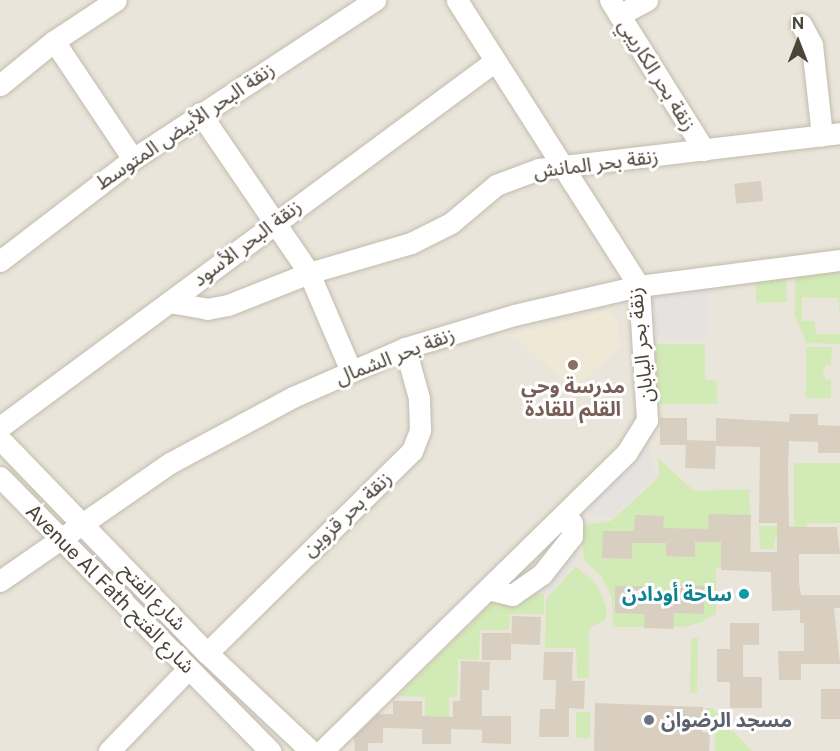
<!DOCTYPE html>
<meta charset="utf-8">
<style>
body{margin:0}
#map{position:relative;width:840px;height:751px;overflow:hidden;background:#f6f3ec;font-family:"Public Sans","Noto Sans Arabic",sans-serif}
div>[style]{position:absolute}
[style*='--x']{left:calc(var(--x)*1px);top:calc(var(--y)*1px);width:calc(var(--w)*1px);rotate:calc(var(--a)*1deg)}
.residential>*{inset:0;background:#eae5da;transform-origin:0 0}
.education>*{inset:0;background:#efe8d6}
.green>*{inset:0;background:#d2eab5;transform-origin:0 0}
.parking>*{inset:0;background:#e5e3e0}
.building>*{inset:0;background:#d8cfc1;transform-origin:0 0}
.roads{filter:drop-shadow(0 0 2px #c2bbae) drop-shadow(0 0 2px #c2bbae)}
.minor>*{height:21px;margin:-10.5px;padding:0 10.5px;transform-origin:10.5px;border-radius:10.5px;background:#fff}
.dots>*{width:16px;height:16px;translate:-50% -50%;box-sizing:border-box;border:3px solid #fff;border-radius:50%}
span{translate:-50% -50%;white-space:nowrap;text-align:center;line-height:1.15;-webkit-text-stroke:6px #fff;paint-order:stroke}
.street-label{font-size:20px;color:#4b4439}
.education-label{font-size:20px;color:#785e54;font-weight:700}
.culture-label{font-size:20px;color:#0d838f;font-weight:700}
.right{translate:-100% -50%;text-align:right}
.worship-label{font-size:20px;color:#5b616d;font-weight:700}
.left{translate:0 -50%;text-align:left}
.north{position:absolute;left:768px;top:12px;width:60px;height:60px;-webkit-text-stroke:4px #fff;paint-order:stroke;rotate:0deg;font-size:16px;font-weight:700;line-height:24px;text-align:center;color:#4b4439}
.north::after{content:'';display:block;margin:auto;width:21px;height:27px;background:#4b4439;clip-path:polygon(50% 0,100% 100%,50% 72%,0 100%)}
</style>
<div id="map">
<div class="residential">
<div style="left:0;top:0;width:840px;height:751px"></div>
</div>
<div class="education">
<div style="clip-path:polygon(608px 310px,617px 318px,620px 345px,579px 385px,567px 385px,513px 334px)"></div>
</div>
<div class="green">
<div style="clip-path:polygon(836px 272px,840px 275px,840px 314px,838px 298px,802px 297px,802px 321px,814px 321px,816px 334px,840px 334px,840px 344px,806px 343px,795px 315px,795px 275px)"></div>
<div style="clip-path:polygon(786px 276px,787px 302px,756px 303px,756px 280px)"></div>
<div style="clip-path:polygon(655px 344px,705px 344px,705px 380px,717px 381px,717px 404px,656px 404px)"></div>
<div style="clip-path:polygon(806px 347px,832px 347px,831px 365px,825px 366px,823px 373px,825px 379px,831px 380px,831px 398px,806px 398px)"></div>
<div style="clip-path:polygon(658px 458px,694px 491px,749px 489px,752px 568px,716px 568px,716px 614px,702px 622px,684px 627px,613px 627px,612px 599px,602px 577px,584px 560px,580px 526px,611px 521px,659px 477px)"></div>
<div style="clip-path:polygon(794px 463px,840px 463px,840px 523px,807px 523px,807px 538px,775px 538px,774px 549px,760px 549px,759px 526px,794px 526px)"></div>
<div style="clip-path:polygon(576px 566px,596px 584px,606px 606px,606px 619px,589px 629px,589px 678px,577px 678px,576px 648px,545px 648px,546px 599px)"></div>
<div style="clip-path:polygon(525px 593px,544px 594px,544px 614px,510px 614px,509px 630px,480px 630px,479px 660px,458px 659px,457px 697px,449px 697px,449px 717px,425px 716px,425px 697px,398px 696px,497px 598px)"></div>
<div style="left:698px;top:638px;width:55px;height:7px;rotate:91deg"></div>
<div style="clip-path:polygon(705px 708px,712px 708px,752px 751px,715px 751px,715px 730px,705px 729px)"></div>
<div style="left:576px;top:712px;width:14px;height:26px"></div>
</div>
<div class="parking">
<div style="clip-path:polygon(709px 286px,706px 339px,656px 338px,653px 294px)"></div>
<div style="clip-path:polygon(648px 444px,655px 478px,611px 517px,577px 511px)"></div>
<div style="clip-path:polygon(573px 515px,580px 558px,549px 593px,500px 588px)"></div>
</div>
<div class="building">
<div style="left:761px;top:181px;width:20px;height:27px;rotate:84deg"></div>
<div style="clip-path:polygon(790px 414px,818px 414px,818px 425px,840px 426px,840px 453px,818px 453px,818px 442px,789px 441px,788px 466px,789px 527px,837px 527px,840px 554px,799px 554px,799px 582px,801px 595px,840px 595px,840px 608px,834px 608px,840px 664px,801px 664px,801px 680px,779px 680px,778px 651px,804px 651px,804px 623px,800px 623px,800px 610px,772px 611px,771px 572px,721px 570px,721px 542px,695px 542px,695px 557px,666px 556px,666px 543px,632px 543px,632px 559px,602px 558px,603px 531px,634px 531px,635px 515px,664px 516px,663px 528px,708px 529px,709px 514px,751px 515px,750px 552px,777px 552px,777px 523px,759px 523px,760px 447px,716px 446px,716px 418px,789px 422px)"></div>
<div style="left:660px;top:418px;width:27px;height:27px"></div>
<div style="left:686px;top:440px;width:30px;height:28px;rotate:2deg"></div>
<div style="clip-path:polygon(675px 585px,704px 586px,704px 614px,674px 613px,673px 629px,644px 628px,645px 614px,615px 613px,615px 586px,644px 586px,644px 601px,675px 601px)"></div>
<div style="left:512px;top:616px;width:29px;height:28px;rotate:2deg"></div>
<div style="clip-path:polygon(730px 623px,759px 623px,759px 645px,743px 645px,743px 677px,762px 677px,762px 708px,730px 708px,730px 682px,717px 682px,717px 649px,730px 649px)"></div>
<div style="left:482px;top:633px;width:29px;height:27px"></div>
<div style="clip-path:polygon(544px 652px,573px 652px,572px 681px,585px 681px,584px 709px,569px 708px,569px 737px,539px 737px,540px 709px,555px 709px,556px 680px,543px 680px)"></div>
<div style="clip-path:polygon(461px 661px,490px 662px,489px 690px,482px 690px,482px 716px,511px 716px,511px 744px,482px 743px,482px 730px,451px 729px,451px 744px,422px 744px,422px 729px,383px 728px,383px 743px,368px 743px,368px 751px,355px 751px,354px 737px,378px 714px,393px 714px,393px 701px,422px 701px,422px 716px,453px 717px,453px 701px,460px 701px)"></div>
<div style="left:821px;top:689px;width:19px;height:30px"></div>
<div style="clip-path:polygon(595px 703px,703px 707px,702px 732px,710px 733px,709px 751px,594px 751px)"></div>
</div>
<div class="roads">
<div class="minor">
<div style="--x:610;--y:0;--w:177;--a:57.9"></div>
<div style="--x:619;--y:15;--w:32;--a:-28"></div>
<div style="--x:801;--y:24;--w:24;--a:62"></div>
<div style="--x:812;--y:45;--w:91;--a:83.7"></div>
<div style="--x:54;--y:41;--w:142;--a:56.2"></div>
<div style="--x:0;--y:85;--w:70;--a:-39.2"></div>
<div style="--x:54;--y:41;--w:74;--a:-33.5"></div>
<div style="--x:200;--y:113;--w:194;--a:55.7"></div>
<div style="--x:309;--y:273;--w:107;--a:66.8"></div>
<div style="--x:0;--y:261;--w:168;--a:-37.5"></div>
<div style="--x:133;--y:159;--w:290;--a:-33.3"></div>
<div style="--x:169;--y:302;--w:39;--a:10"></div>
<div style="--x:207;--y:309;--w:21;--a:-11"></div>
<div style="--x:228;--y:305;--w:87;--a:-21.6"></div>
<div style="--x:309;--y:273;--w:106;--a:-16.4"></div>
<div style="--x:411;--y:243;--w:45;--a:-26.6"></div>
<div style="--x:451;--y:223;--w:59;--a:-40.2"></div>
<div style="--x:496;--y:185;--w:46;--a:-20.4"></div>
<div style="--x:539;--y:169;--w:303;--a:-6.8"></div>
<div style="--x:0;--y:427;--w:616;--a:-36.48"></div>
<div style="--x:0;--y:439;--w:298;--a:46"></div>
<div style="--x:207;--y:653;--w:143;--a:43.3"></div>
<div style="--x:0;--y:477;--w:385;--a:45.4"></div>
<div style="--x:0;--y:581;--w:207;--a:-34.8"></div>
<div style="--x:170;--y:463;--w:140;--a:-28.2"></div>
<div style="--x:293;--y:397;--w:122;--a:-23.6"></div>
<div style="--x:405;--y:348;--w:114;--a:-16.8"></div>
<div style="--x:514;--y:315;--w:128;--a:-13.1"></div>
<div style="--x:639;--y:286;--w:203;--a:-7.4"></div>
<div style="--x:488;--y:589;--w:25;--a:14"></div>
<div style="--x:512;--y:595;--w:37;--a:-35"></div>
<div style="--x:542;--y:574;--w:48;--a:-51.7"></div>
<div style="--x:572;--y:536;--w:13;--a:-90"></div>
<div style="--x:572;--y:523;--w:11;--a:-135"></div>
<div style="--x:207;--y:653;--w:288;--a:-44.6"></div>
<div style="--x:412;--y:451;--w:22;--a:-69"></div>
<div style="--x:420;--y:430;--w:32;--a:-92"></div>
<div style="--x:419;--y:398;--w:52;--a:-105.6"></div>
<div style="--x:109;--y:751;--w:114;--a:-46.1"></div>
<div style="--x:322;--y:751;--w:427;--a:-44.4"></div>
<div style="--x:627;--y:452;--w:38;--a:-58"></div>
<div style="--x:647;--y:420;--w:134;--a:-93.4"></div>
<div style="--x:639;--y:286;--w:339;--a:-122.5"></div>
</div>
</div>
<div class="dots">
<div style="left:573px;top:365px;background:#8d6e63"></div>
<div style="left:744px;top:594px;background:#0f9aa8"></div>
<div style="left:649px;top:720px;background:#6b7280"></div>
</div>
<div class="street-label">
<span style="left:657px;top:75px;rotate:58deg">زنقة بحر الكاريبي</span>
<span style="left:185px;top:126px;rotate:-34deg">زنقة البحر الأبيض المتوسط</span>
<span style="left:596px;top:164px;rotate:-7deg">زنقة بحر المانش</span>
<span style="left:247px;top:243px;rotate:-37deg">زنقة البحر الأسود</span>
<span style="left:641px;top:345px;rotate:-96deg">زنقة بحر اليابان</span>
<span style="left:395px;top:356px;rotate:-21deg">زنقة بحر الشمال</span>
<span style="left:347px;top:514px;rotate:-43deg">زنقة بحر قزوين</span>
<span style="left:110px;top:589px;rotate:45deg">Avenue Al Fath شارع الفتح</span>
<span style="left:153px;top:597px;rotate:46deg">شارع الفتح</span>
</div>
<div class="education-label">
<span style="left:573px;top:398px">مدرسة وحي<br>القلم للقادة</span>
</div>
<div class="culture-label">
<span class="right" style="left:732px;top:594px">ساحة أودادن</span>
</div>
<div class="worship-label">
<span class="left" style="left:661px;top:720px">مسجد الرضوان</span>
</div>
<div class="north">N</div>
</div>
